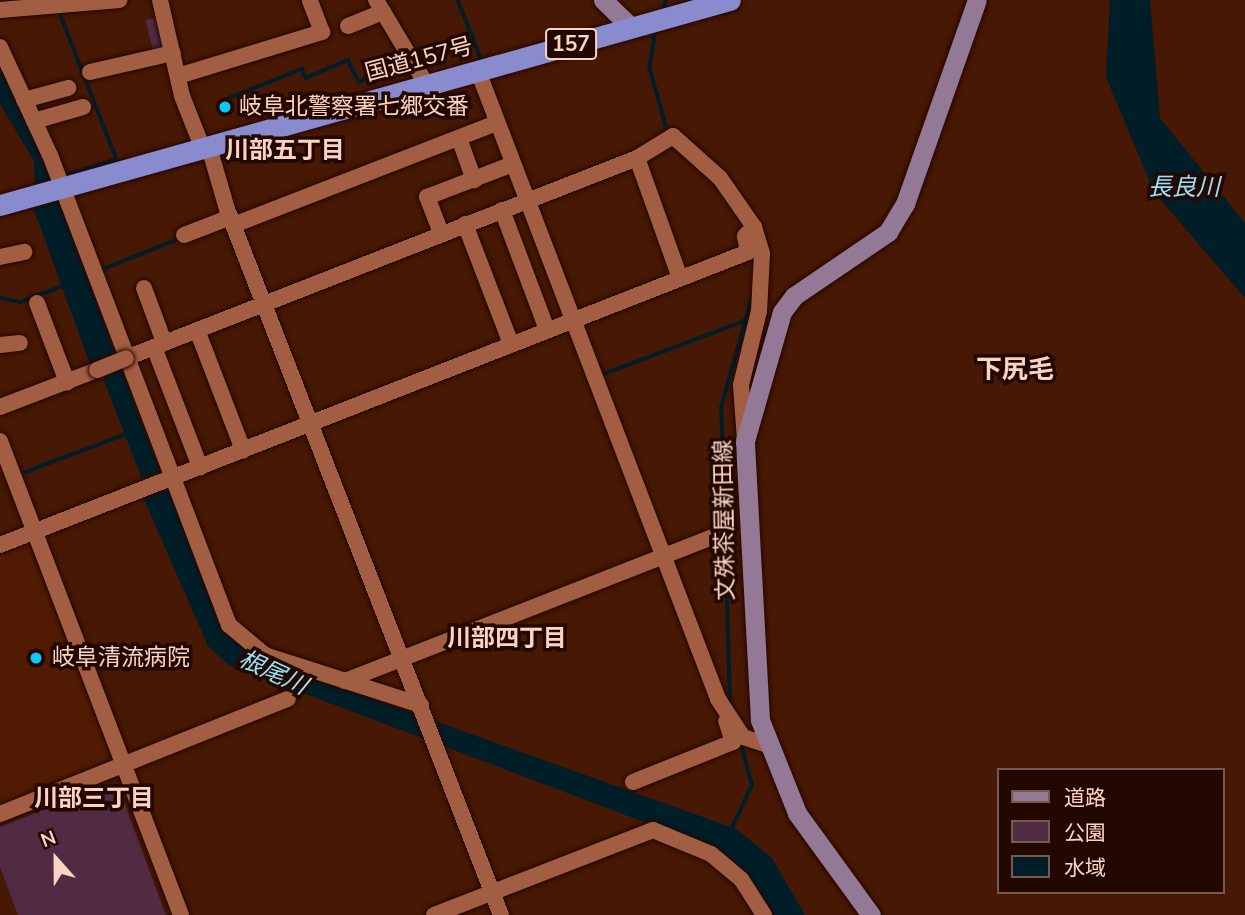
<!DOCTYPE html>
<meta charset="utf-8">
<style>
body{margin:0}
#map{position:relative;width:1245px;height:915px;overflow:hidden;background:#471803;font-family:"Nunito Sans","Noto Sans JP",sans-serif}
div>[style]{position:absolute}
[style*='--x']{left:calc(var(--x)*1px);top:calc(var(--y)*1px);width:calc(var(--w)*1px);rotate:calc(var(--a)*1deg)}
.built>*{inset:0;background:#501b02}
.green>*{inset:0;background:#512b43;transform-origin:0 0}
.water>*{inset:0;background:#001e28;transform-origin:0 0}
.stream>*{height:3.5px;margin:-1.75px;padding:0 1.75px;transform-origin:1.75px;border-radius:1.75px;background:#001e28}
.roads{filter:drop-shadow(0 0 2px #250600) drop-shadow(0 0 2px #250600)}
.minor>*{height:16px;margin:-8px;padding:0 8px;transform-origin:8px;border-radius:8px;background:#a25e42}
.major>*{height:19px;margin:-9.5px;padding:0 9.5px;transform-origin:9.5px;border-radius:9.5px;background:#947996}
.highway>*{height:21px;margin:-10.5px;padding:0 10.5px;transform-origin:10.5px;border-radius:10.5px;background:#8a8bce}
.bridges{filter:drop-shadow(0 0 2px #250600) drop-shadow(0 0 2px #250600)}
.minor-bridge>*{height:16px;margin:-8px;padding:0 8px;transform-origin:8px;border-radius:8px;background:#a25e42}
.dots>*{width:19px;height:19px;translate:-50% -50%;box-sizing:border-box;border:4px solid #220801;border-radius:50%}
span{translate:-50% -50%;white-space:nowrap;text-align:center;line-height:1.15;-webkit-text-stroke:7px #220801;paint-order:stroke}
.shield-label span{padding:2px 5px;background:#220801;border:2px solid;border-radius:5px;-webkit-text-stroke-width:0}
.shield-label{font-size:21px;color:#fad3c3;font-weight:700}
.street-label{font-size:23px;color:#fad3c3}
.poi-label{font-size:23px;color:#fad3c3}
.left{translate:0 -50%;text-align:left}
.neighbourhood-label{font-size:24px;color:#fad3c3;font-weight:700}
.water-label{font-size:24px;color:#99e1fb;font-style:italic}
.quarter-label{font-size:26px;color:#fad3c3;font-weight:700}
.legend{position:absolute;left:997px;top:768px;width:228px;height:126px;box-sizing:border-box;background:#220801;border:2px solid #78594f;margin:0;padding:9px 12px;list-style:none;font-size:21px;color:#fad3c3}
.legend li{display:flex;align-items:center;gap:14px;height:35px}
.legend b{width:35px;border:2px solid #78594f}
.north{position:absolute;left:21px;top:824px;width:70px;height:70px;-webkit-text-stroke:5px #220801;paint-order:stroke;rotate:339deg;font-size:19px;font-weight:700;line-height:28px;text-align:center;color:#fad3c3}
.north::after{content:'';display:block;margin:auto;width:24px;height:32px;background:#fad3c3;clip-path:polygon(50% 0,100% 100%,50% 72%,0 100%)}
</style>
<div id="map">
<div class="built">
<div style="clip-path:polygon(26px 540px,115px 766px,0 810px,0 550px)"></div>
</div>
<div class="green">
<div style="left:163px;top:16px;width:37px;height:18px;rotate:76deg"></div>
<div style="clip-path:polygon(108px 784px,118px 786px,166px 915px,18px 915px,0 867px,0 827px)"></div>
</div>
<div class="water">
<div style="clip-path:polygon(1110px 0,1150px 0,1160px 118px,1245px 223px,1245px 298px,1154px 192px,1106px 77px)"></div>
<div style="clip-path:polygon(0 56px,53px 182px,35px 187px,34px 161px,0 104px)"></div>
<div style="left:58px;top:197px;width:167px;height:27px;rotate:70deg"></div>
<div style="left:121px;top:369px;width:110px;height:20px;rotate:69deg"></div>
<div style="clip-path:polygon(169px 487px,215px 610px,256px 657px,736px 829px,772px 858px,805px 915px,768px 915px,713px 848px,229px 665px,208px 646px,143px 497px)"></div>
</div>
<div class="stream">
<div style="--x:458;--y:0;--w:68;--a:68.4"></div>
<div style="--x:662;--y:12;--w:13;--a:-72"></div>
<div style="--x:60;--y:13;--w:158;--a:68.8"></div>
<div style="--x:117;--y:160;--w:54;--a:162.9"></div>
<div style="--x:656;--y:29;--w:39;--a:99"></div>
<div style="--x:650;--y:68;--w:67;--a:74.5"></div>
<div style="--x:415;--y:54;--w:60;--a:-19.3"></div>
<div style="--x:229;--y:98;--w:79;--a:-21.7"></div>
<div style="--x:302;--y:69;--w:10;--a:66"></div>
<div style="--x:306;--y:78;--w:46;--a:-23.2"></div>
<div style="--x:348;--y:60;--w:25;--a:63"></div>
<div style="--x:359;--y:82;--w:51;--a:-26.6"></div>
<div style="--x:101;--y:270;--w:81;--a:-21.8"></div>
<div style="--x:0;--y:298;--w:21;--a:11"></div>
<div style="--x:21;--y:302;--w:50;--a:-21"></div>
<div style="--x:599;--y:376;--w:155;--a:-20.8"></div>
<div style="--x:18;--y:475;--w:119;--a:-20.7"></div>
<div style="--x:730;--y:704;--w:296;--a:-91.7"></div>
<div style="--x:721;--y:408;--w:115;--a:-74.4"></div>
<div style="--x:731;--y:830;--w:50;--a:-65"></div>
<div style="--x:752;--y:785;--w:45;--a:-105.6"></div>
</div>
<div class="roads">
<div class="minor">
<div style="--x:160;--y:0;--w:98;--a:77.1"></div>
<div style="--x:182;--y:96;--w:57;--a:68.4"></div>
<div style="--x:376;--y:0;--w:98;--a:59.2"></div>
<div style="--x:0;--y:10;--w:120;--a:-4.8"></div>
<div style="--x:348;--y:26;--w:38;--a:-22"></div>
<div style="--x:0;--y:47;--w:119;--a:65.2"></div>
<div style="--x:50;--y:155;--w:503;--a:69.15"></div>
<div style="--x:229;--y:625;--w:47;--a:39.8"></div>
<div style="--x:265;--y:655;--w:164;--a:17.8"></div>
<div style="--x:478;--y:71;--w:672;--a:69.08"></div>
<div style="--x:718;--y:699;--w:45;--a:56.7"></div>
<div style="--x:743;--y:737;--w:25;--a:18"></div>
<div style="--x:90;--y:72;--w:85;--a:-12.9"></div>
<div style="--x:178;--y:76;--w:151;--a:-17"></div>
<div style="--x:322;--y:32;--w:34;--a:-111"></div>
<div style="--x:24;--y:100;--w:46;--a:-15.3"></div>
<div style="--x:34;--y:121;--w:51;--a:-15.9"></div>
<div style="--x:459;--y:138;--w:45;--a:70.3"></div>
<div style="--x:209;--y:147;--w:65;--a:73.8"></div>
<div style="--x:227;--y:209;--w:757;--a:68.79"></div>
<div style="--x:637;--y:158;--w:127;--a:70.3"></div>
<div style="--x:502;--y:210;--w:128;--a:69.4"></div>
<div style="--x:236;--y:224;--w:280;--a:-21.2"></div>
<div style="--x:465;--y:224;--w:129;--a:69"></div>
<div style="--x:441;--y:233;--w:39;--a:-111"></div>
<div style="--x:427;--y:197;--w:92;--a:-21"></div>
<div style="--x:184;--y:235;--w:50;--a:-21"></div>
<div style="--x:0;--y:257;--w:25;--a:-12"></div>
<div style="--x:144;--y:288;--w:58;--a:69.7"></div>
<div style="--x:37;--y:303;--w:85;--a:69.2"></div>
<div style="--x:197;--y:330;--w:129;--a:69"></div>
<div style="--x:0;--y:345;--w:20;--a:-6"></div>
<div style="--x:154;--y:347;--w:129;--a:69"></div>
<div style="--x:126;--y:358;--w:549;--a:-21.37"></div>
<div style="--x:637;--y:158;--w:42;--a:-31.4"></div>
<div style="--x:673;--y:136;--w:63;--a:41.8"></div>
<div style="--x:720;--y:178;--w:60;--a:55.2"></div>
<div style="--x:754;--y:227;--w:28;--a:73"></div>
<div style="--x:762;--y:254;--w:57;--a:93"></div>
<div style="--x:759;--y:311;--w:76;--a:103.7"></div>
<div style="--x:741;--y:385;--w:56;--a:85.9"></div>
<div style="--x:0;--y:407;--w:104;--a:-20.9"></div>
<div style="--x:0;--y:441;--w:507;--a:69.1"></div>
<div style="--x:0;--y:545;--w:803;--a:-21.39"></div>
<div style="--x:748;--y:252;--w:16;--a:-101"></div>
<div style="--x:745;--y:236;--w:13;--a:-45"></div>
<div style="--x:345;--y:681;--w:400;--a:-21.4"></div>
<div style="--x:633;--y:782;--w:108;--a:-21.8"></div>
<div style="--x:733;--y:742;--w:22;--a:-108"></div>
<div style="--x:0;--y:814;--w:310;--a:-21.8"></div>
<div style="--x:434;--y:915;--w:235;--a:-21.2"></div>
<div style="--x:653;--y:830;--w:63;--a:22.5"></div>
<div style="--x:711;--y:854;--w:39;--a:40"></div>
<div style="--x:741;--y:879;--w:43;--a:57.4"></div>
</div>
<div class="major">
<div style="--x:603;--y:0;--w:39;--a:44"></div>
<div style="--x:871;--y:915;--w:126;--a:-126"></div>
<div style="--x:797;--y:813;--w:100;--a:-111.7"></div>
<div style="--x:760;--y:720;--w:279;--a:-93.1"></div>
<div style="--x:745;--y:441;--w:134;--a:-74"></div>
<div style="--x:782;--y:312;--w:20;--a:-53"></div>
<div style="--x:794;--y:296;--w:114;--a:-34.2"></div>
<div style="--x:888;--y:232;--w:33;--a:-59"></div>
<div style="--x:905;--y:204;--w:216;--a:-70.6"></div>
</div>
<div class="highway">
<div style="--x:0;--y:205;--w:758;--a:-15.69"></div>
</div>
</div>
<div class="bridges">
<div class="minor-bridge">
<div style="--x:97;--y:370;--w:31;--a:-22"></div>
</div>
</div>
<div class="dots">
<div style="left:225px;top:107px;background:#07cbf9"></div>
<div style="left:36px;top:658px;background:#07cbf9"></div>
</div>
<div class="shield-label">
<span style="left:571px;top:44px">157</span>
</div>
<div class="street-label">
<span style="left:419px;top:60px;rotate:-15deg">国道157号</span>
<span style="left:725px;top:520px;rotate:-91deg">文殊茶屋新田線</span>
</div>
<div class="poi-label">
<span class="left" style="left:239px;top:107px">岐阜北警察署七郷交番</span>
<span class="left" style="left:52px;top:658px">岐阜清流病院</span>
</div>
<div class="neighbourhood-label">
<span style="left:285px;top:151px">川部五丁目</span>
<span style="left:507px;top:639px">川部四丁目</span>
<span style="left:94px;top:799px">川部三丁目</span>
</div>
<div class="water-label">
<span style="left:1184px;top:188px">長良川</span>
<span style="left:273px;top:673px;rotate:25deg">根尾川</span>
</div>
<div class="quarter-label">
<span style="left:1015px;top:370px">下尻毛</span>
</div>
<ul class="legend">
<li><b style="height:9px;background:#947996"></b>道路</li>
<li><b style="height:19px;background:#512b43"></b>公園</li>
<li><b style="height:19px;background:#001e28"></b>水域</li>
</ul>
<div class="north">N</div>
</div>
